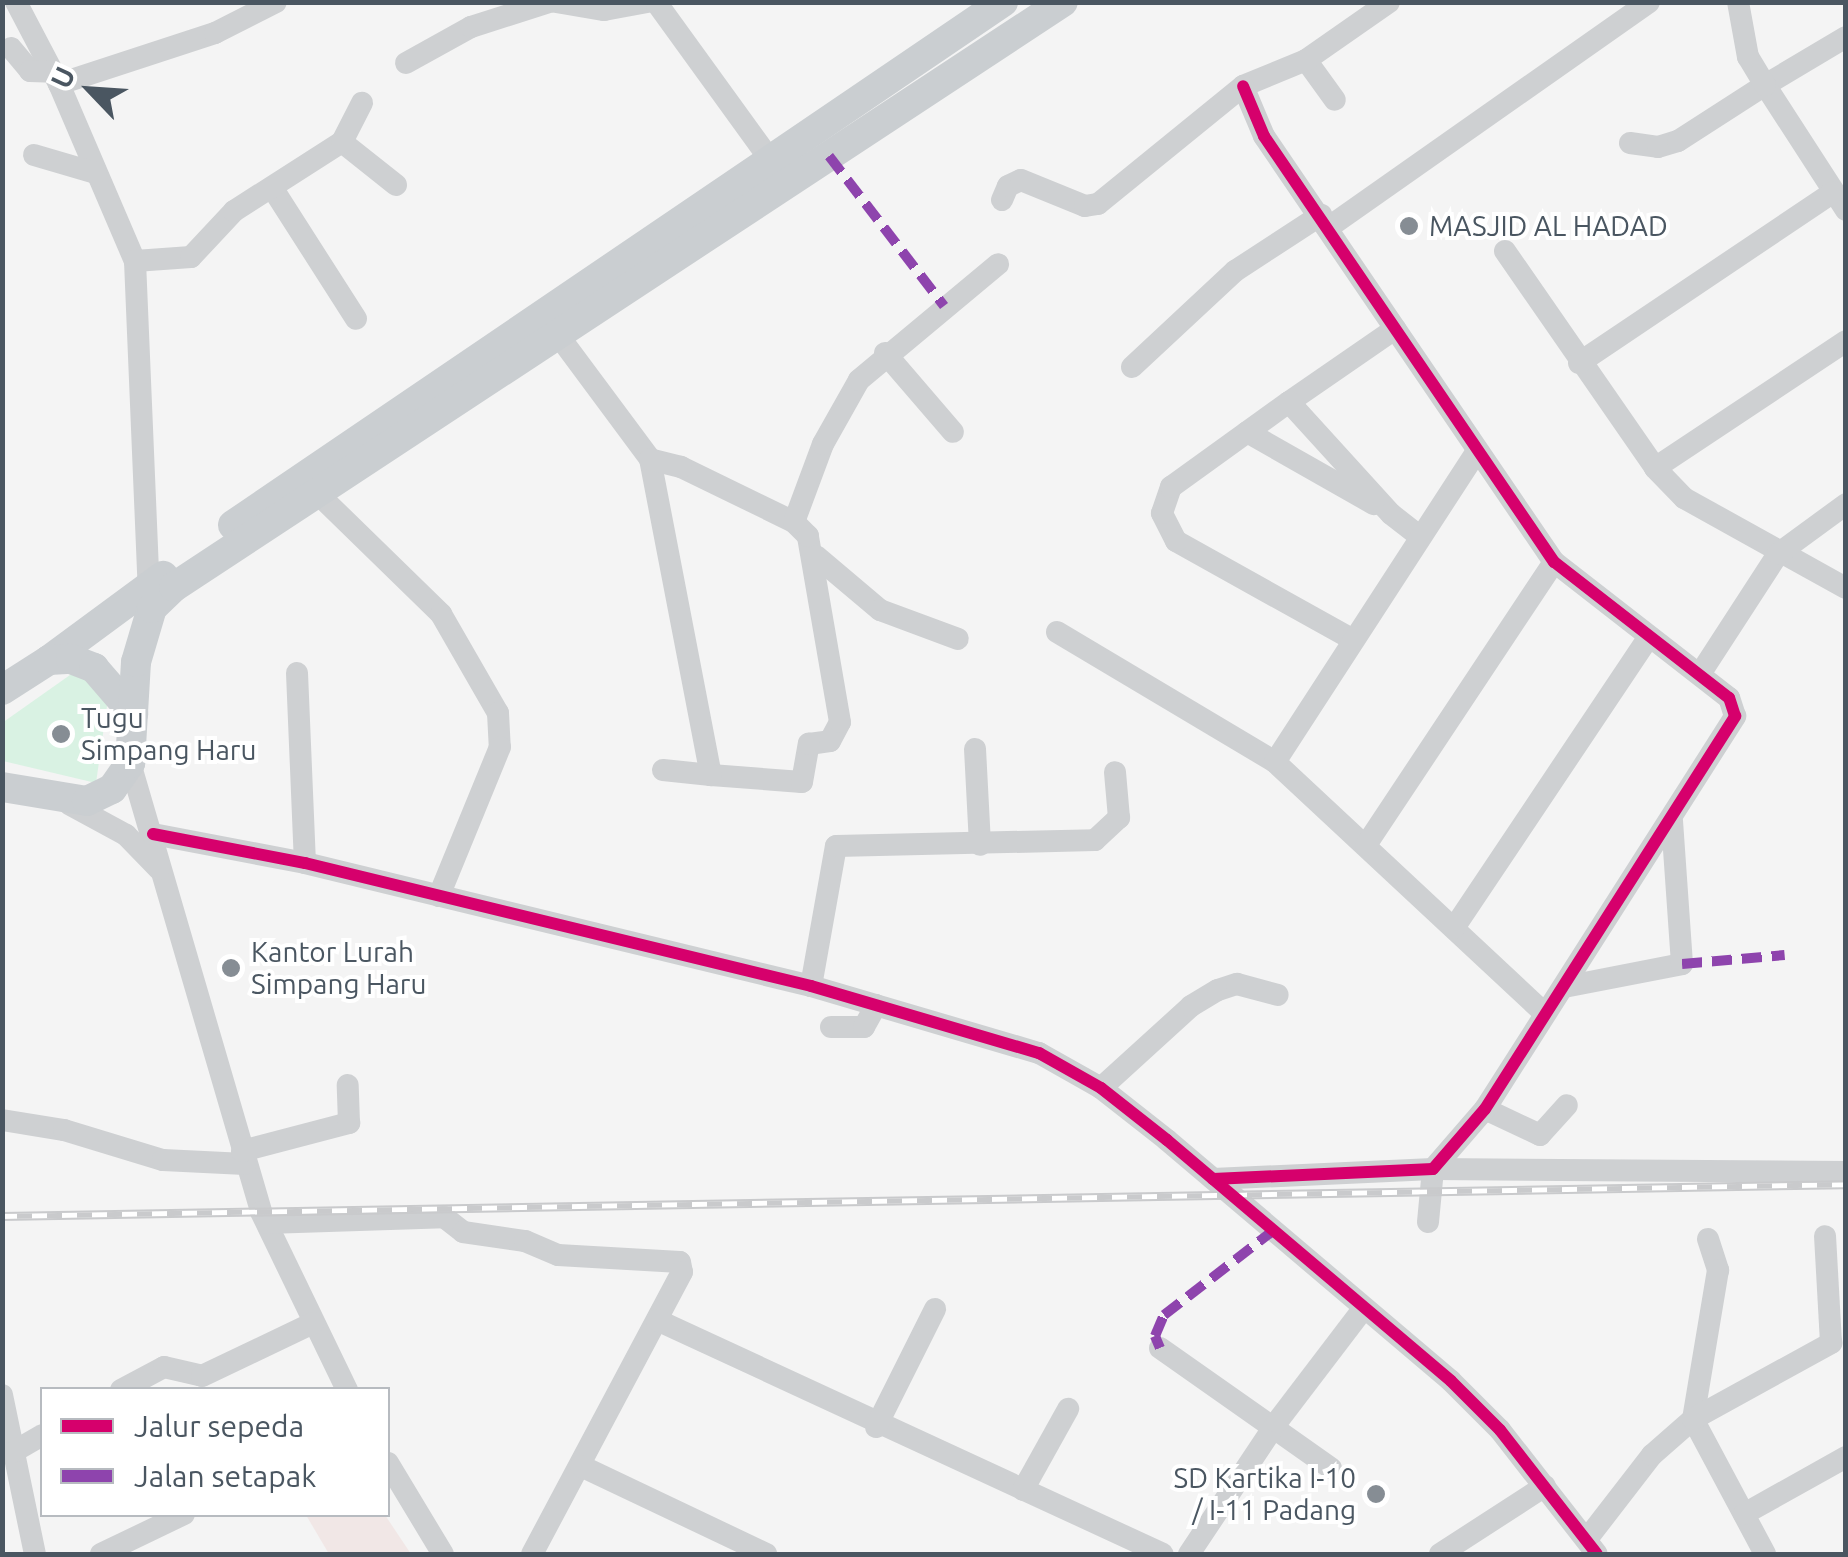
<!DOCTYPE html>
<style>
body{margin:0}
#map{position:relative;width:1848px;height:1557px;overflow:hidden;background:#f4f4f4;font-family:Ubuntu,sans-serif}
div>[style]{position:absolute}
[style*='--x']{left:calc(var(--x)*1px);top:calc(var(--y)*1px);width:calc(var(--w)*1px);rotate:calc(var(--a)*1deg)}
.medical>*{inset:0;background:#f1e7e6}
.green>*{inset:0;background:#d9f2e3}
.minor>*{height:22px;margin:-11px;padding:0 11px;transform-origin:11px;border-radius:11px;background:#ced0d2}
.major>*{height:30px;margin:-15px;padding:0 15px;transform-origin:15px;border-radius:15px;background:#caced1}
.rail>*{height:9px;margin-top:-4.5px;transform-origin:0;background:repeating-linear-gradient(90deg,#fff 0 15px,#c9cacc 0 30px);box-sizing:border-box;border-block:2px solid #c9cacc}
.quiet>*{height:10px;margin-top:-5px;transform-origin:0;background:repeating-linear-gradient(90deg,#8e44ad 0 20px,transparent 0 30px)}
.cycleway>*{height:12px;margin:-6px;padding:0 6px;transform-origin:6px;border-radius:6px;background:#d6006c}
.dots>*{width:28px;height:28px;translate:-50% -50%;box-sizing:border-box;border:5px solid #fff;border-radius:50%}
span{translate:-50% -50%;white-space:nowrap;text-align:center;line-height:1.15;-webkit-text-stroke:8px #fff;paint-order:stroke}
.poi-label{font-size:28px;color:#4a5661}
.left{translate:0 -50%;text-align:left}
.right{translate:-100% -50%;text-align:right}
.frame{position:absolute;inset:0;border:5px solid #4a5661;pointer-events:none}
.legend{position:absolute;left:40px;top:1387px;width:350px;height:130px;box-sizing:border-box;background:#fff;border:2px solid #b7bbc0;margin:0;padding:12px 18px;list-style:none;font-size:30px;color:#4a5661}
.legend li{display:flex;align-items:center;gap:20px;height:50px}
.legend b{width:50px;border:2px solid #b7bbc0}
.north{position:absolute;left:40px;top:40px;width:100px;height:100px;-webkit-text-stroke:8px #fff;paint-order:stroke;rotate:295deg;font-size:28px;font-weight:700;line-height:40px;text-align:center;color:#4a5661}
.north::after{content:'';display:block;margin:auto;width:35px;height:45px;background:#4a5661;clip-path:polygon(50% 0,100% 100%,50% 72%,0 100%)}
</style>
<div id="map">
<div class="medical">
<div style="clip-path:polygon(306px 1515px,385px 1515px,411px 1554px,329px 1554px)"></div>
</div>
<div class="green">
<div style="clip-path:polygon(87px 674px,108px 699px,96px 783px,3px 761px,2px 723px,70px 675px)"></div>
</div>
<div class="minor">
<div style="--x:16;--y:2;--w:93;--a:62.3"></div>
<div style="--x:59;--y:84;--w:193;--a:66.8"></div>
<div style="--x:135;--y:261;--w:340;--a:87.6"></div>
<div style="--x:556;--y:2;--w:49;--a:9.5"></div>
<div style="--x:604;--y:10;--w:44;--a:-10.5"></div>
<div style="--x:656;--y:2;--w:196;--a:54.1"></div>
<div style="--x:1846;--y:37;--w:94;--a:149.3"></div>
<div style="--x:1765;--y:85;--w:149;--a:57.1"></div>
<div style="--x:11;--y:48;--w:30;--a:50"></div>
<div style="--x:30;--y:71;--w:23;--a:2"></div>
<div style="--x:1306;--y:60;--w:49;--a:54.1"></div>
<div style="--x:406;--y:63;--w:74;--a:-29"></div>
<div style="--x:471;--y:27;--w:82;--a:-17.8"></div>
<div style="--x:59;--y:84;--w:164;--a:-18.1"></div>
<div style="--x:215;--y:33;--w:68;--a:-26.9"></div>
<div style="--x:342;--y:142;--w:69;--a:38.5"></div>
<div style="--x:1630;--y:143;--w:28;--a:8"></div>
<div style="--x:1658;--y:147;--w:21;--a:-17"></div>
<div style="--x:1678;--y:141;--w:103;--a:-32.8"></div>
<div style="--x:1765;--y:85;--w:33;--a:-121"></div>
<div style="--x:1748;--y:57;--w:56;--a:-100.3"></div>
<div style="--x:34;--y:155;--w:64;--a:16.4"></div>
<div style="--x:273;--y:189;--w:154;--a:57.4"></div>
<div style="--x:1002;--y:200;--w:15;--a:-67"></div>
<div style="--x:1008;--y:186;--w:14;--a:-25"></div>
<div style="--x:1021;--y:180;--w:69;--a:22.1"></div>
<div style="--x:1085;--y:206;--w:13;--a:-9"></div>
<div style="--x:1098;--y:204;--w:187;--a:-39.1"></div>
<div style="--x:1243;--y:86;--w:68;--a:-22.4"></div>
<div style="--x:1306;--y:60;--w:101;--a:-34.9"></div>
<div style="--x:1329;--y:227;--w:391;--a:-35.1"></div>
<div style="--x:1505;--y:251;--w:264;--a:55.3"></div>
<div style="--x:1655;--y:468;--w:42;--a:46"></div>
<div style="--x:1684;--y:498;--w:185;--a:29.1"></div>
<div style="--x:135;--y:261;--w:56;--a:-4.1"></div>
<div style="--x:191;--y:257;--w:63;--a:-46.9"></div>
<div style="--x:234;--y:211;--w:128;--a:-32.6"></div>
<div style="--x:342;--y:142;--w:44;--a:-62.9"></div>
<div style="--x:558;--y:335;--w:154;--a:53.4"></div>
<div style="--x:650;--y:459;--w:322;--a:79.1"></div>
<div style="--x:711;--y:775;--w:91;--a:4.4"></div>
<div style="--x:802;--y:782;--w:39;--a:-80"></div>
<div style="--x:809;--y:744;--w:21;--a:-8"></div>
<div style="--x:830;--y:741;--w:21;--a:-62"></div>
<div style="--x:840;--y:722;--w:189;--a:-99.8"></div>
<div style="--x:808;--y:536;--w:20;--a:-135"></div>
<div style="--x:794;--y:522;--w:126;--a:-154"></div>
<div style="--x:681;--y:467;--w:32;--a:-166"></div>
<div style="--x:885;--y:353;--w:104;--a:49.3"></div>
<div style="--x:1579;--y:363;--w:306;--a:-33.9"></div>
<div style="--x:1132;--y:367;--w:141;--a:-43"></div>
<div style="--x:1235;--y:271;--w:103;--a:-33.1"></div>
<div style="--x:1289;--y:402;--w:129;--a:-34.6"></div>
<div style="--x:1247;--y:432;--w:146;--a:29.6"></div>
<div style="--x:1655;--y:468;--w:229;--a:-33.6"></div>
<div style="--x:316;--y:492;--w:175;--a:44.3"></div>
<div style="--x:441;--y:614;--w:114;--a:60.1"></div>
<div style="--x:498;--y:713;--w:34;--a:87"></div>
<div style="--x:500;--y:747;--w:161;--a:112.3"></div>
<div style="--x:794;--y:522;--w:83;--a:-69.6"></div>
<div style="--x:823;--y:444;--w:73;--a:-60.6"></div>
<div style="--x:859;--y:380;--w:181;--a:-39.8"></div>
<div style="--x:816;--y:556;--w:84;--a:40.2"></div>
<div style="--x:880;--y:610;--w:83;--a:20.4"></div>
<div style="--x:1057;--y:632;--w:254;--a:30.8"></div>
<div style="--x:1275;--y:762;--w:368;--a:43"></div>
<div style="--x:1350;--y:638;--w:199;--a:-150.9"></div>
<div style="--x:1176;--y:541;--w:31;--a:-117"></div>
<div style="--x:1162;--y:513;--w:28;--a:-71"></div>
<div style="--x:1171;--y:487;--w:145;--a:-35.8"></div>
<div style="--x:1289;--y:402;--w:151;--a:47.7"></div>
<div style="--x:1391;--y:514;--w:34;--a:38"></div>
<div style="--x:297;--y:673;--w:190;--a:87.6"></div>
<div style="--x:1700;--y:674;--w:143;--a:-57"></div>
<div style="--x:1778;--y:554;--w:84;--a:-36.3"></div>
<div style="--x:975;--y:749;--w:96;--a:87"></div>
<div style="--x:1275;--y:762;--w:367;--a:-57"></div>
<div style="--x:130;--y:763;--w:468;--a:73.7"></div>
<div style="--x:261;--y:1212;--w:198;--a:64.2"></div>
<div style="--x:663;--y:770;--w:48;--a:5.9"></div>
<div style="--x:69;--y:804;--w:65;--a:28.5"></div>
<div style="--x:126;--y:835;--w:47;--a:45.9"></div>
<div style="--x:153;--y:834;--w:155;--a:10.8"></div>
<div style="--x:305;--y:863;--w:521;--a:13.66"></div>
<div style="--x:811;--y:986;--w:238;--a:16.4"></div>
<div style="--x:1039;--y:1053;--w:71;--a:29.4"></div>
<div style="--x:1101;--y:1088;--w:84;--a:38.2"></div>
<div style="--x:1167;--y:1140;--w:372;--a:40.3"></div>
<div style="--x:1451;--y:1381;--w:69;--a:45"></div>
<div style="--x:1500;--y:1430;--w:157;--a:52"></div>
<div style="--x:1366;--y:845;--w:340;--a:-56.4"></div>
<div style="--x:1454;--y:928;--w:347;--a:-56.2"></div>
<div style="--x:811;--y:986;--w:142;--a:-79.9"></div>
<div style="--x:836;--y:846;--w:259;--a:-1.3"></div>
<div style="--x:1095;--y:840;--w:33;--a:-43"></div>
<div style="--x:1119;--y:818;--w:46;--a:-95"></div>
<div style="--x:1564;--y:987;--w:120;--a:-11"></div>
<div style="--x:1682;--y:964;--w:143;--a:-94"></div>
<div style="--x:831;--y:1027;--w:33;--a:0"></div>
<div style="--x:864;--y:1027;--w:25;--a:-61"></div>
<div style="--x:1101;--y:1088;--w:122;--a:-42.3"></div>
<div style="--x:1191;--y:1006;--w:31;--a:-31"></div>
<div style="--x:1218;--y:990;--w:20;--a:-18"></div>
<div style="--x:1237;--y:984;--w:42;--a:15"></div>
<div style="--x:1485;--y:1109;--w:61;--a:25.3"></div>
<div style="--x:1540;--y:1135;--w:40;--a:-48"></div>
<div style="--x:2;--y:1120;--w:63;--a:9.2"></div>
<div style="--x:64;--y:1130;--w:103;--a:16.9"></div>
<div style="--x:163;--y:1160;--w:82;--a:2.8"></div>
<div style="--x:242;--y:1151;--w:111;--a:-14.7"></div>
<div style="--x:349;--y:1123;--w:38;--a:-92"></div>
<div style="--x:1213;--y:1179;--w:220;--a:-2.6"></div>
<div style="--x:1433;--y:1169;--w:79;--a:-49.1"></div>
<div style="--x:1485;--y:1109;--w:466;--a:-57.5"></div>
<div style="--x:1735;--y:716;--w:19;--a:-108"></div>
<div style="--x:1729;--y:698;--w:222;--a:-142.1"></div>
<div style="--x:1554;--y:562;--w:515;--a:-124.25"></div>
<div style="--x:1264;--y:136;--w:54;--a:-112.8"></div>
<div style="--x:1428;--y:1222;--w:53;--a:-84.6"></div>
<div style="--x:1433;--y:1169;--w:413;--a:0.4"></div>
<div style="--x:267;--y:1223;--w:177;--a:-1.9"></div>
<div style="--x:444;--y:1217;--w:24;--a:38"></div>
<div style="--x:463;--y:1232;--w:63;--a:8.3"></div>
<div style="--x:525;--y:1241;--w:36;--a:23"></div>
<div style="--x:558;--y:1255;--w:122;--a:3.3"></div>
<div style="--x:680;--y:1262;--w:10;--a:79"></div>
<div style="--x:682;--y:1272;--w:319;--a:118"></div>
<div style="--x:1708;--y:1239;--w:33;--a:72"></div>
<div style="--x:1718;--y:1270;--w:151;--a:99.5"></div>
<div style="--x:1693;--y:1419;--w:153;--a:61.9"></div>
<div style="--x:657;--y:1320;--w:557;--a:24.82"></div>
<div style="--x:1160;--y:1348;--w:209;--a:35.1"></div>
<div style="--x:121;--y:1390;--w:49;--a:-28.1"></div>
<div style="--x:164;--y:1367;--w:39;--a:13"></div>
<div style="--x:202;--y:1376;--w:123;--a:-25.5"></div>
<div style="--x:2;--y:1395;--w:162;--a:78.3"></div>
<div style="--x:876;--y:1427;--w:132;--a:-63.4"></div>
<div style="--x:13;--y:1452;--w:34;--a:-30"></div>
<div style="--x:388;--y:1463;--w:106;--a:58.9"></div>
<div style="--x:581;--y:1466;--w:205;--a:25.4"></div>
<div style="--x:1023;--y:1490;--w:93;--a:-60.9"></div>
<div style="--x:1744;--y:1514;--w:117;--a:-29.2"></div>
<div style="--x:1587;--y:1539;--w:106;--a:-52.3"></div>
<div style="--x:1652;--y:1455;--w:55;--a:-41.3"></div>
<div style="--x:1693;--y:1419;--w:158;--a:-28.8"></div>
<div style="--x:1831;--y:1343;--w:107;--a:-93.2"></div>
<div style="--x:101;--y:1554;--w:92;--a:-25.7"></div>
<div style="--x:1189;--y:1554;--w:159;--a:-56.3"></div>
<div style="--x:1277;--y:1422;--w:143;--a:-52.7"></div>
<div style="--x:1440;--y:1554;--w:125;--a:-32.9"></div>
</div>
<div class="major">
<div style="--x:233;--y:525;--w:931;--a:-34.19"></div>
<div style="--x:49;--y:660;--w:142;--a:-36.4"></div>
<div style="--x:2;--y:690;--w:56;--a:-32.6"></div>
<div style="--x:49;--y:660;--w:22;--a:-3"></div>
<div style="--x:71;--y:659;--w:25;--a:21"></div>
<div style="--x:94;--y:668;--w:60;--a:49.1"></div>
<div style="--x:2;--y:787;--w:86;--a:9.4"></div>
<div style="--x:87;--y:801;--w:28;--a:-26"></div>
<div style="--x:112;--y:789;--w:32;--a:-55"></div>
<div style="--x:130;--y:763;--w:101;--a:-86.6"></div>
<div style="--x:136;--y:662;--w:56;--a:-73.5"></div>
<div style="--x:152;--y:608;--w:30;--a:-44"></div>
<div style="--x:174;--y:587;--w:1064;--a:-33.35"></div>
</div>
<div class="rail">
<div style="--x:2;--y:1216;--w:1844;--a:-0.99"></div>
</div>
<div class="quiet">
<div style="--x:829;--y:156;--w:189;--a:52.5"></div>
<div style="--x:1682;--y:964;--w:103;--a:-5"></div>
<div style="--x:1160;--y:1348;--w:13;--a:-113"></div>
<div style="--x:1155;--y:1336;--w:23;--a:-67"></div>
<div style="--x:1164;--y:1315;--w:139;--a:-37.7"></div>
</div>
<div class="cycleway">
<div style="--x:153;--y:834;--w:155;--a:10.8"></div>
<div style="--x:305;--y:863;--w:521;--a:13.66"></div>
<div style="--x:811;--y:986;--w:238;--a:16.4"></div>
<div style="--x:1039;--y:1053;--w:71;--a:29.4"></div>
<div style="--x:1101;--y:1088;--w:84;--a:38.2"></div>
<div style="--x:1167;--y:1140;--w:372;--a:40.3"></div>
<div style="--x:1451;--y:1381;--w:69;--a:45"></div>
<div style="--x:1500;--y:1430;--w:157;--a:52"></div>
<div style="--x:1213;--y:1179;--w:220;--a:-2.6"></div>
<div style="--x:1433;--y:1169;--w:79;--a:-49.1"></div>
<div style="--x:1485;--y:1109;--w:466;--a:-57.5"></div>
<div style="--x:1735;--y:716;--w:19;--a:-108"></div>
<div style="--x:1729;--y:698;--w:222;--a:-142.1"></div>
<div style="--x:1554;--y:562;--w:515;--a:-124.25"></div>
<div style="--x:1264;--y:136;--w:54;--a:-112.8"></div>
</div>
<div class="dots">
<div style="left:1409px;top:226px;background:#868d94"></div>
<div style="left:61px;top:734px;background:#868d94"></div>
<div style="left:231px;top:968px;background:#868d94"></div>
<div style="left:1376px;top:1494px;background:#868d94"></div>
</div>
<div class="poi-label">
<span class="left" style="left:1429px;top:226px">MASJID AL HADAD</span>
<span class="left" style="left:81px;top:734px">Tugu<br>Simpang Haru</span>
<span class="left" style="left:251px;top:968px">Kantor Lurah<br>Simpang Haru</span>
<span class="right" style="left:1356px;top:1494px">SD Kartika I-10<br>/ I-11 Padang</span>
</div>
<div class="frame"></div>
<ul class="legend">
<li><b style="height:12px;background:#d6006c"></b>Jalur sepeda</li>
<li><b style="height:12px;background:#8e44ad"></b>Jalan setapak</li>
</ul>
<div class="north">U</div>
</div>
